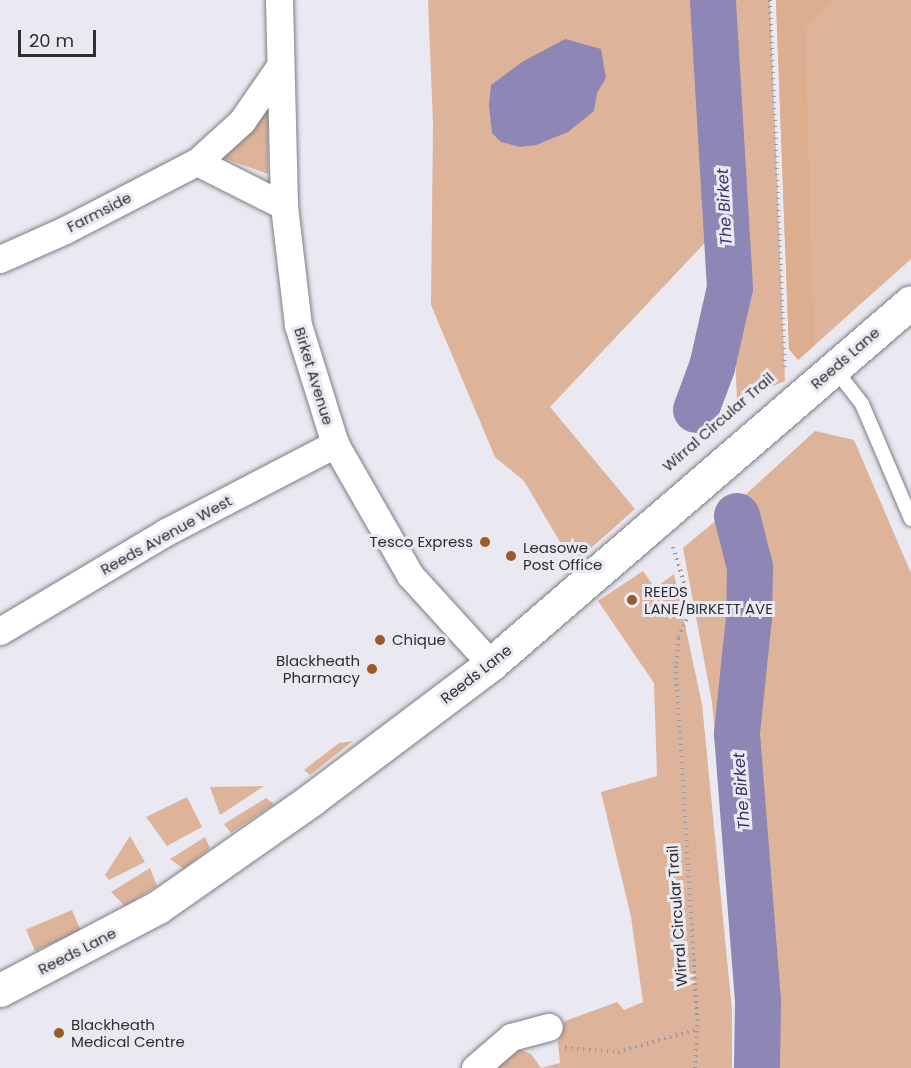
<!DOCTYPE html>
<style>
body{margin:0}
#map{position:relative;width:911px;height:1068px;overflow:hidden;background:#eae9f1;font-family:Poppins,sans-serif}
div>[style]{position:absolute}
[style*='--x']{left:calc(var(--x)*1px);top:calc(var(--y)*1px);width:calc(var(--w)*1px);rotate:calc(var(--a)*1deg)}
.green>*{inset:0;background:#ddb499;transform-origin:0 0}
.forest>*{inset:0;background:#dcad8f}
.water>*{inset:0;background:#8e86b4}
.river>*{height:46px;margin:-23px;padding:0 23px;transform-origin:23px;border-radius:23px;background:#8e86b4}
.path>*{height:4px;margin-top:-2px;transform-origin:0;background:repeating-linear-gradient(90deg,#9b9aa0 0 1.5px,transparent 0 6px)}
.roads{filter:drop-shadow(0 0 2px #7d7c84) drop-shadow(0 0 2px #7d7c84)}
.lane>*{height:14px;margin:-7px;padding:0 7px;transform-origin:7px;border-radius:7px;background:#fff}
.street>*{height:27px;margin:-13.5px;padding:0 13.5px;transform-origin:13.5px;border-radius:13.5px;background:#fff}
.secondary>*{height:33px;margin:-16.5px;padding:0 16.5px;transform-origin:16.5px;border-radius:16.5px;background:#fff}
.dots>*{width:16px;height:16px;translate:-50% -50%;box-sizing:border-box;border:3px solid #eae9f1;border-radius:50%}
span{translate:-50% -50%;white-space:nowrap;text-align:center;line-height:1.15;-webkit-text-stroke:6px #eae9f1;paint-order:stroke}
.street-label{font-size:15px;color:#2e2e31}
.poi-label{font-size:15px;color:#2e2e31}
.right{translate:-100% -50%;text-align:right}
.left{translate:0 -50%;text-align:left}
.water-label{font-size:16px;color:#3c2d68;font-style:italic}
.scale{position:absolute;left:18px;top:30px;width:78px;height:27px;box-sizing:border-box;border:3px solid #2e2e31;border-top:0;padding-left:8px;font-size:18px;line-height:21px;white-space:nowrap;color:#2e2e31;-webkit-text-stroke:4px #eae9f1;paint-order:stroke}
</style>
<div id="map">
<div class="green">
<div style="clip-path:polygon(428px 0,770px 0,785px 381px,737px 401px,730px 234px,717px 230px,550px 407px,635px 509px,573px 564px,524px 481px,495px 457px,431px 305px,433px 124px)"></div>
<div style="clip-path:polygon(776px 0,911px 0,911px 259px,798px 360px,789px 349px)"></div>
<div style="clip-path:polygon(268px 110px,268px 174px,220px 157px,238px 145px)"></div>
<div style="clip-path:polygon(815px 431px,854px 440px,911px 573px,911px 1068px,740px 1068px,741px 1012px,712px 702px,683px 548px,731px 508px)"></div>
<div style="clip-path:polygon(643px 571px,655px 588px,674px 574px,702px 704px,732px 1010px,732px 1068px,493px 1068px,519px 1049px,531px 1054px,541px 1068px,560px 1063px,558px 1042px,565px 1021px,617px 1002px,624px 1010px,643px 1002px,631px 917px,601px 792px,657px 776px,654px 683px,598px 601px)"></div>
<div style="clip-path:polygon(353px 741px,310px 775px,304px 770px,339px 743px)"></div>
<div style="clip-path:polygon(264px 786px,220px 815px,210px 787px)"></div>
<div style="clip-path:polygon(187px 797px,202px 827px,167px 846px,146px 817px)"></div>
<div style="clip-path:polygon(266px 798px,274px 804px,231px 833px,224px 824px)"></div>
<div style="clip-path:polygon(130px 836px,145px 862px,109px 880px,105px 875px)"></div>
<div style="clip-path:polygon(205px 837px,210px 848px,184px 869px,170px 859px)"></div>
<div style="clip-path:polygon(150px 868px,157px 886px,125px 906px,111px 892px)"></div>
<div style="left:72px;top:910px;width:23px;height:50px;rotate:67deg"></div>
</div>
<div class="forest">
<div style="clip-path:polygon(776px 0,833px 0,805px 29px,814px 346px,798px 360px,789px 349px)"></div>
</div>
<div class="water">
<div style="clip-path:polygon(565px 39px,601px 49px,606px 78px,597px 93px,594px 111px,568px 132px,536px 145px,520px 147px,501px 142px,492px 133px,489px 105px,491px 85px,522px 62px)"></div>
</div>
<div class="river">
<div style="--x:696;--y:410;--w:46;--a:-69.6"></div>
<div style="--x:712;--y:367;--w:81;--a:-77.2"></div>
<div style="--x:730;--y:288;--w:289;--a:-93.4"></div>
<div style="--x:737;--y:516;--w:53;--a:75.7"></div>
<div style="--x:750;--y:567;--w:50;--a:91.1"></div>
<div style="--x:749;--y:617;--w:118;--a:95.9"></div>
<div style="--x:737;--y:734;--w:270;--a:85.5"></div>
<div style="--x:758;--y:1003;--w:65;--a:90.9"></div>
</div>
<div class="path">
<div style="--x:770;--y:0;--w:371;--a:87.7"></div>
<div style="--x:673;--y:547;--w:44;--a:72.8"></div>
<div style="--x:686;--y:589;--w:25;--a:83"></div>
<div style="--x:689;--y:614;--w:26;--a:115"></div>
<div style="--x:678;--y:638;--w:28;--a:94"></div>
<div style="--x:676;--y:666;--w:354;--a:86.6"></div>
<div style="--x:697;--y:1019;--w:49;--a:92.3"></div>
<div style="--x:565;--y:1048;--w:53;--a:4.3"></div>
<div style="--x:618;--y:1052;--w:81;--a:-15.8"></div>
</div>
<div class="roads">
<div class="lane">
<div style="--x:834;--y:368;--w:46;--a:52.1"></div>
<div style="--x:862;--y:404;--w:125;--a:66.9"></div>
</div>
<div class="street">
<div style="--x:279;--y:0;--w:206;--a:88.6"></div>
<div style="--x:284;--y:206;--w:120;--a:83.3"></div>
<div style="--x:298;--y:325;--w:125;--a:72.7"></div>
<div style="--x:335;--y:444;--w:151;--a:60.2"></div>
<div style="--x:410;--y:575;--w:120;--a:47.7"></div>
<div style="--x:197;--y:162;--w:97;--a:26.8"></div>
<div style="--x:0;--y:259;--w:71;--a:-24"></div>
<div style="--x:65;--y:230;--w:148;--a:-27.3"></div>
<div style="--x:197;--y:162;--w:61;--a:-42.3"></div>
<div style="--x:242;--y:121;--w:67;--a:-55.4"></div>
<div style="--x:0;--y:631;--w:193;--a:-30.8"></div>
<div style="--x:166;--y:532;--w:191;--a:-27.5"></div>
<div style="--x:475;--y:1068;--w:48;--a:-40.7"></div>
<div style="--x:511;--y:1037;--w:39;--a:-15"></div>
</div>
<div class="secondary">
<div style="--x:0;--y:990;--w:178;--a:-27.7"></div>
<div style="--x:158;--y:907;--w:188;--a:-35"></div>
<div style="--x:312;--y:799;--w:224;--a:-37"></div>
<div style="--x:491;--y:664;--w:554;--a:-40.76"></div>
</div>
</div>
<div class="dots">
<div style="left:485px;top:542px;background:#9d5a29"></div>
<div style="left:511px;top:556px;background:#9d5a29"></div>
<div style="left:632px;top:600px;background:#9d5a29"></div>
<div style="left:380px;top:640px;background:#9d5a29"></div>
<div style="left:372px;top:669px;background:#9d5a29"></div>
<div style="left:59px;top:1033px;background:#9d5a29"></div>
</div>
<div class="street-label">
<span style="left:99px;top:212px;rotate:-27deg">Farmside</span>
<span style="left:845px;top:358px;rotate:-41deg">Reeds Lane</span>
<span style="left:314px;top:376px;rotate:73deg">Birket Avenue</span>
<span style="left:718px;top:422px;rotate:-41deg">Wirral Circular Trail</span>
<span style="left:166px;top:535px;rotate:-29deg">Reeds Avenue West</span>
<span style="left:476px;top:674px;rotate:-38deg">Reeds Lane</span>
<span style="left:677px;top:916px;rotate:-94deg">Wirral Circular Trail</span>
<span style="left:77px;top:951px;rotate:-27deg">Reeds Lane</span>
</div>
<div class="poi-label">
<span class="right" style="left:473px;top:542px">Tesco Express</span>
<span class="left" style="left:523px;top:556px">Leasowe<br>Post Office</span>
<span class="left" style="left:644px;top:600px">REEDS<br>LANE/BIRKETT AVE</span>
<span class="left" style="left:392px;top:640px">Chique</span>
<span class="right" style="left:360px;top:669px">Blackheath<br>Pharmacy</span>
<span class="left" style="left:71px;top:1033px">Blackheath<br>Medical Centre</span>
</div>
<div class="water-label">
<span style="left:725px;top:207px;rotate:-93deg">The Birket</span>
<span style="left:742px;top:791px;rotate:-94deg">The Birket</span>
</div>
<div class="scale">20 m</div>
</div>
